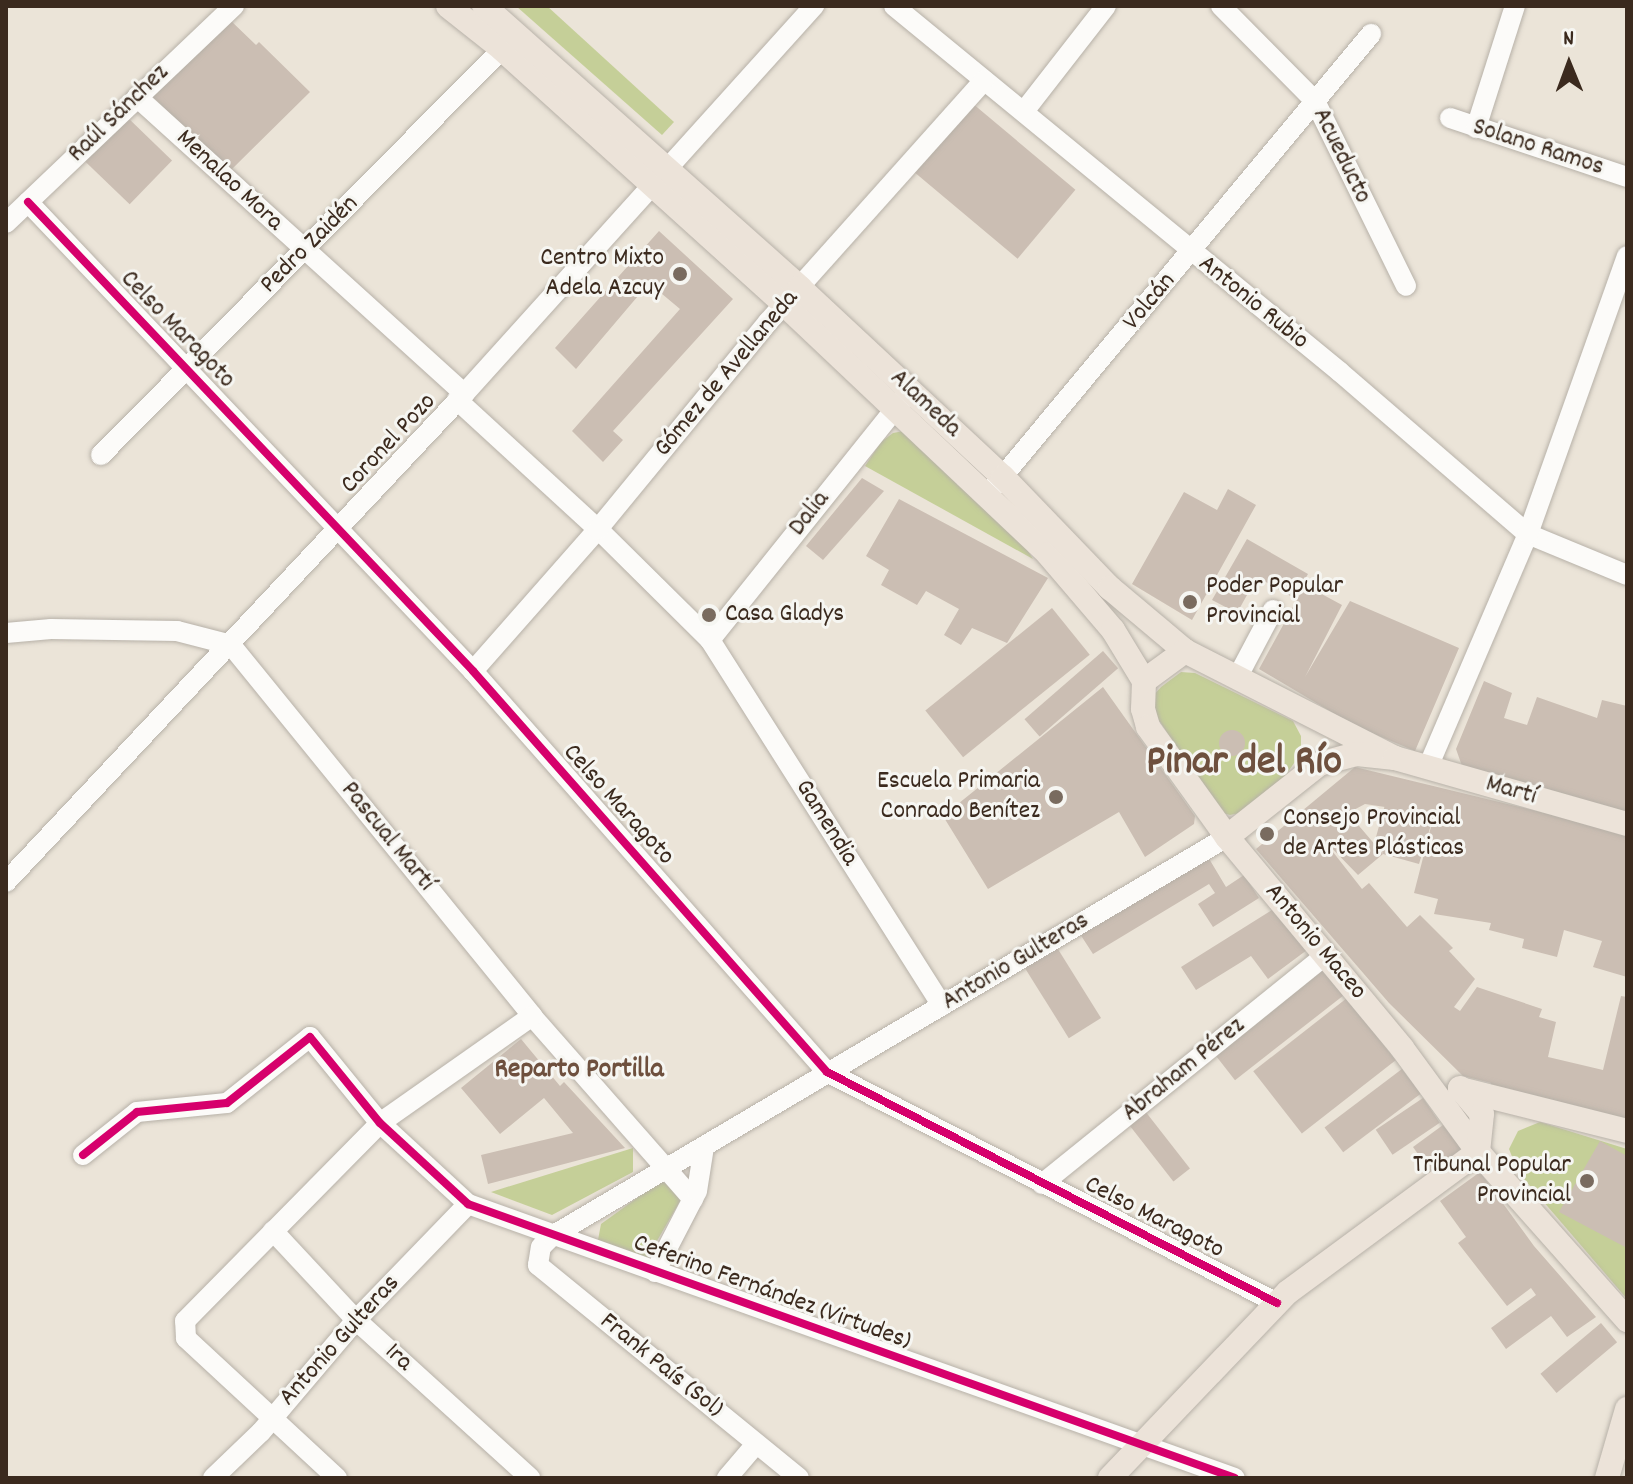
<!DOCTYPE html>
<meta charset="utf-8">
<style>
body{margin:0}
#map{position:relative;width:1633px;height:1484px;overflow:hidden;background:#ebe4d8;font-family:Dekko,sans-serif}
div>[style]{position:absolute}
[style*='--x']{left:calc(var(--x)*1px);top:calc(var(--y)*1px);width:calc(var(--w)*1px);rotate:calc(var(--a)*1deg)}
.green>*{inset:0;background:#c5cf98}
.building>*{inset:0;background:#cbbeb3;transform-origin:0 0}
.round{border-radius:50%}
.roads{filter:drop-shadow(0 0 2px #b7b1a8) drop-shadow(0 0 2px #b7b1a8)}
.minor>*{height:20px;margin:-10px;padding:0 10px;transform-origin:10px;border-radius:10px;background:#fcfbf9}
.major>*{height:24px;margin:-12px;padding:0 12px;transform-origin:12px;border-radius:12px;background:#ece3d9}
.cycleway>*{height:8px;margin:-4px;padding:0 4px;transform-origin:4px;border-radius:4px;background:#d6006c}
.dots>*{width:22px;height:22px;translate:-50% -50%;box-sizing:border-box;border:4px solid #f6f6f2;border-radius:50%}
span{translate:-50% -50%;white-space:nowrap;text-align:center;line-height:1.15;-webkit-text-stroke:6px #f6f6f2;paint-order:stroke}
.street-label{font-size:26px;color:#3b2a1e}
.poi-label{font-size:26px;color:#3b2a1e}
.right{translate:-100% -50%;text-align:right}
.left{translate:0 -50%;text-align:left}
.neighbourhood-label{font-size:28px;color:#6e503e;font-weight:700}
.town-label{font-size:42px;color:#6e503e;font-weight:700}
.frame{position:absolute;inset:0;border:8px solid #3b2a1e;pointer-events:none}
.north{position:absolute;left:1529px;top:24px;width:80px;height:80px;-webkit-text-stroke:6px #f6f6f2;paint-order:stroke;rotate:359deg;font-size:22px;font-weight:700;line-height:32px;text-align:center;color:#3b2a1e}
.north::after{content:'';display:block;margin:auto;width:28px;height:36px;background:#3b2a1e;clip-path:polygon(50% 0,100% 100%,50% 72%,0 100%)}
</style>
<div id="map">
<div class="green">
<div style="clip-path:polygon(516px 6px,547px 6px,674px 122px,662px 135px)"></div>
<div style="clip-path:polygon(909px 430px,1023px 543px,1033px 559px,865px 466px,881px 442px,893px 433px)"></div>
<div style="clip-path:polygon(1181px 672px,1195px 673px,1293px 721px,1301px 736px,1301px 753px,1281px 782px,1245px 812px,1230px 815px,1219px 812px,1151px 708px,1153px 696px,1161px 687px)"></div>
<div style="clip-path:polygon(1540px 1122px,1627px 1149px,1627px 1299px,1518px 1172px,1509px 1149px,1518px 1131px)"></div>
<div style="clip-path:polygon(633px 1148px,633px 1172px,552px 1215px,491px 1192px)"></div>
<div style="clip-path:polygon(666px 1177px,683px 1196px,646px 1260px,598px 1240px,601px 1224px)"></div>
</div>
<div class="building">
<div style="clip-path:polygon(229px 19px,256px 45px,259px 42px,310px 92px,229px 172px,152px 96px)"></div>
<div style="left:972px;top:103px;width:135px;height:90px;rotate:40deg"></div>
<div style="left:126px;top:116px;width:64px;height:61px;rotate:44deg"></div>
<div style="clip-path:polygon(659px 231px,733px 299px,613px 431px,623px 440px,603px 462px,572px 431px,680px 309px,649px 283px,576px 369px,555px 348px)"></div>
<div style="clip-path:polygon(862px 478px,884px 491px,823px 560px,806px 546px)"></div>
<div style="clip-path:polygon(1228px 489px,1256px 505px,1192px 620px,1132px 584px,1184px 492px,1217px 510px)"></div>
<div style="clip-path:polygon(899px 499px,1048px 578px,1007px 643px,972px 628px,961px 645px,944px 635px,959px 609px,926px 591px,917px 605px,881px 585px,889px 570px,866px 556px)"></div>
<div style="clip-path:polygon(1247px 539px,1308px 574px,1294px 598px,1257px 577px,1237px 613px,1212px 600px)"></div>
<div style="clip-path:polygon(1305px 585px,1342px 605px,1305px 677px,1350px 601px,1459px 648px,1415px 751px,1355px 726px,1259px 669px)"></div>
<div style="left:1052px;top:608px;width:60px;height:163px;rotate:51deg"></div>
<div style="left:1103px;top:651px;width:23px;height:104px;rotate:49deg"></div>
<div style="clip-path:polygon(1484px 681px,1512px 693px,1504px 718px,1527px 725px,1537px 697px,1597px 718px,1602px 700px,1627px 706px,1627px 815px,1462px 766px,1456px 749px)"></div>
<div style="clip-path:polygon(1103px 687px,1195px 816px,1194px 824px,1145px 857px,1119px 812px,988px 889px,943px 816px)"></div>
<div class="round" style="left:1219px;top:730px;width:26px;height:26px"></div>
<div style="clip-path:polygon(1355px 767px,1627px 833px,1627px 977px,1593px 967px,1602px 941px,1564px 930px,1557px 957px,1522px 948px,1524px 939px,1489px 930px,1491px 923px,1434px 914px,1438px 899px,1414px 893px,1434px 815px,1419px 864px,1383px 854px,1376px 837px,1388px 794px,1385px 807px,1365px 804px,1348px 813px,1383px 854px,1358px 875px,1322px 838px,1362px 889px,1369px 883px,1407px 927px,1420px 915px,1453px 948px,1449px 951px,1475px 979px,1454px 1007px,1460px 1011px,1477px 987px,1542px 1009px,1539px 1017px,1556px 1022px,1548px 1057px,1603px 1070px,1621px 996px,1627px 997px,1627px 1121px,1490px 1087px,1491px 1083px,1463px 1076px,1389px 1003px,1256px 849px)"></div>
<div style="clip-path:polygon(1208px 857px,1226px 887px,1244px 875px,1259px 898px,1213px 927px,1198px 904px,1215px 893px,1209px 884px,1093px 954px,1080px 934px)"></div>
<div style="clip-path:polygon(1275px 908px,1307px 950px,1268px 979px,1251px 956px,1196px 990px,1181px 967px)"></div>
<div style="left:1056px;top:946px;width:85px;height:38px;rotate:58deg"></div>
<div style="left:1325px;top:968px;width:33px;height:140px;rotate:52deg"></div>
<div style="left:1347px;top:998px;width:79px;height:119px;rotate:52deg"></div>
<div style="clip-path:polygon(521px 1039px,560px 1086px,564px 1082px,625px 1148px,488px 1184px,481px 1155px,573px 1133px,544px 1098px,500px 1134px,461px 1088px)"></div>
<div style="left:1402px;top:1069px;width:31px;height:97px;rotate:53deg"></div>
<div style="left:1423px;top:1098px;width:30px;height:57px;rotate:56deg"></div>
<div style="left:1145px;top:1111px;width:73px;height:21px;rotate:52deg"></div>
<div style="clip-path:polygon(1443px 1125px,1464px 1153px,1430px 1171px,1413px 1147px)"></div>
<div style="clip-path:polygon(1600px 1141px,1627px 1156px,1627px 1248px,1559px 1212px)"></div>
<div style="clip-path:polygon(1480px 1172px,1534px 1246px,1596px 1317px,1567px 1337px,1551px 1316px,1506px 1349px,1491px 1328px,1536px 1295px,1531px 1288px,1507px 1306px,1458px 1243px,1466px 1237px,1440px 1201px)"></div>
<div style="left:1601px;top:1323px;width:25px;height:79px;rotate:50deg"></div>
</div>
<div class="roads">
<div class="minor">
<div style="--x:894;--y:6;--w:577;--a:39.37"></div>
<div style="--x:1340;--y:372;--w:248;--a:40.8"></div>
<div style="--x:1528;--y:534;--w:107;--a:22.5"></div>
<div style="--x:1221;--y:6;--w:134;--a:45.3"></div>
<div style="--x:1315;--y:101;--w:206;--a:63.8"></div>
<div style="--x:137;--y:97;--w:442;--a:42.2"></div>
<div style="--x:1025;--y:110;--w:132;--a:-52.1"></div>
<div style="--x:1450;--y:118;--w:187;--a:18.4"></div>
<div style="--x:1476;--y:128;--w:128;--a:-72.3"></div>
<div style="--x:28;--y:202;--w:647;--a:46.5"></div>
<div style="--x:473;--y:671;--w:535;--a:48.56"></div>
<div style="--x:827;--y:1072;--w:506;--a:27.17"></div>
<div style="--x:6;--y:223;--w:315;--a:-43.6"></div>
<div style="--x:457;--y:400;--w:191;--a:42.5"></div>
<div style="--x:598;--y:529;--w:158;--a:44.7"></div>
<div style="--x:710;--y:640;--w:433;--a:57.6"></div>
<div style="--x:101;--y:455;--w:583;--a:-45.35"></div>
<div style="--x:993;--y:488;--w:591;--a:-50.22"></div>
<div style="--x:6;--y:633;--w:45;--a:-5.1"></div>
<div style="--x:51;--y:629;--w:126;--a:0.9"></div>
<div style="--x:177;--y:631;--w:56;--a:14.5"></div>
<div style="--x:231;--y:645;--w:478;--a:50.9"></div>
<div style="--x:532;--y:1016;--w:244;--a:48.7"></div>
<div style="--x:710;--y:640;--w:309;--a:-51.3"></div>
<div style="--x:473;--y:671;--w:189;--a:-48.6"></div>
<div style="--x:598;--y:529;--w:268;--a:-50.6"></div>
<div style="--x:768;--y:322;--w:324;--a:-48.2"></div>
<div style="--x:1237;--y:678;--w:77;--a:-62.1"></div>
<div style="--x:1428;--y:767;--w:254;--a:-66.8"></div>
<div style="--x:1528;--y:534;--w:295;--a:-70.4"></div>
<div style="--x:6;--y:882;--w:669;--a:-46.82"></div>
<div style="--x:464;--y:394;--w:523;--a:-47.95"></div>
<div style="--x:83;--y:1155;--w:69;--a:-38.5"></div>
<div style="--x:137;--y:1112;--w:90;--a:-5.7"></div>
<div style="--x:227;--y:1103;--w:106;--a:-38.5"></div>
<div style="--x:310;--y:1037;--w:111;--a:50.9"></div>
<div style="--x:380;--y:1123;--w:120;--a:42.6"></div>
<div style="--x:468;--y:1204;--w:814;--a:19.66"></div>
<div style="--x:1042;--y:1184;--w:365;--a:-38.9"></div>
<div style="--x:273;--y:1231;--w:122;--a:47"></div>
<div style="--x:356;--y:1320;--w:235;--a:42.2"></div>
<div style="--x:655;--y:1272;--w:91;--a:-62.6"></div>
<div style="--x:697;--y:1191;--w:45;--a:-81"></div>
<div style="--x:213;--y:1478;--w:66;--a:-43.8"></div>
<div style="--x:261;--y:1432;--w:147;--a:-49.7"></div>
<div style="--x:356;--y:1320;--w:161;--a:-46"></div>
<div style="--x:337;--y:1478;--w:206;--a:-137.2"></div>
<div style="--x:186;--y:1338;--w:17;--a:-93"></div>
<div style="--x:185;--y:1321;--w:278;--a:-45.4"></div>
<div style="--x:380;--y:1123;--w:186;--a:-35.1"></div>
<div style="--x:727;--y:1478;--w:45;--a:-49.5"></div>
<div style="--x:799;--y:1478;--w:337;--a:-140.8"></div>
<div style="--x:538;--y:1265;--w:18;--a:-81"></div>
<div style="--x:541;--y:1247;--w:16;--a:-45"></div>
<div style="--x:552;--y:1236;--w:784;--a:-30.59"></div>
</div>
<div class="major">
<div style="--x:448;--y:6;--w:69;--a:38.5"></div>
<div style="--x:502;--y:49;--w:380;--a:42.1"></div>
<div style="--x:784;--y:304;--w:364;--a:43.4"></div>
<div style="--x:1048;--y:554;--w:100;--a:49.5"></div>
<div style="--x:1113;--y:630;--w:60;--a:58.7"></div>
<div style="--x:1144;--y:681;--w:28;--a:92"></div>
<div style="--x:1143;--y:709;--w:19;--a:74"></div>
<div style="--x:1148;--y:727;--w:135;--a:54.3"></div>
<div style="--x:1227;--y:837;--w:274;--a:50.3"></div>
<div style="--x:1402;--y:1048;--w:129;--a:53.8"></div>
<div style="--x:1478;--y:1152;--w:225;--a:48.4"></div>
<div style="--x:484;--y:6;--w:424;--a:41.7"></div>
<div style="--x:800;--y:288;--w:277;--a:43"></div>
<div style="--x:1003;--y:477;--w:154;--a:46.1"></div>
<div style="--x:1110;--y:588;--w:98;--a:40"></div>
<div style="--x:1185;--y:651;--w:236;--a:27"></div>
<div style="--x:1144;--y:681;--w:51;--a:-36.2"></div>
<div style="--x:1227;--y:837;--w:117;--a:-38.4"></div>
<div style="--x:1319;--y:764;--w:39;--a:-15"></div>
<div style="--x:1357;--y:754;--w:38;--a:6"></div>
<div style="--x:1395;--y:758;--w:241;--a:15.9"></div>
<div style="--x:1460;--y:1088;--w:34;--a:50"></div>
<div style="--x:1482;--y:1114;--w:38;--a:96"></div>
<div style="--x:1460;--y:1089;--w:172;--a:14.1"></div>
<div style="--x:1110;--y:1478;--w:257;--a:-46.3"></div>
<div style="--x:1288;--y:1292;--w:236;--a:-36.4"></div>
<div style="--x:1607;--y:1478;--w:72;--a:-73.8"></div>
</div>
</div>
<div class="cycleway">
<div style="--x:28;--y:202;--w:647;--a:46.5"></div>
<div style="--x:473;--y:671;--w:535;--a:48.56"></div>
<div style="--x:827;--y:1072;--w:506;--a:27.17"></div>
<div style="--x:83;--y:1155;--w:69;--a:-38.5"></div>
<div style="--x:137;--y:1112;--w:90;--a:-5.7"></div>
<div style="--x:227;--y:1103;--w:106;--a:-38.5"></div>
<div style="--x:310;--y:1037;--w:111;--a:50.9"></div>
<div style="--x:380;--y:1123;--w:120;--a:42.6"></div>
<div style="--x:468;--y:1204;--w:814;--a:19.66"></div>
</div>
<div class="dots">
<div style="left:680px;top:274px;background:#796b5f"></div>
<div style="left:1190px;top:602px;background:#796b5f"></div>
<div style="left:709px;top:615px;background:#796b5f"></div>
<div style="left:1056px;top:797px;background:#796b5f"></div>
<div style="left:1267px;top:834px;background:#796b5f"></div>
<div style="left:1587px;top:1181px;background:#796b5f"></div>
</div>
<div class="street-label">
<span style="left:119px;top:114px;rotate:-44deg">Raúl Sánchez</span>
<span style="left:1538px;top:148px;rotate:18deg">Solano Ramos</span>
<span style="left:1341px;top:156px;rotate:64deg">Acueducto</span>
<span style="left:229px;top:181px;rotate:43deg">Menalao Mora</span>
<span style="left:310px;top:245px;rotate:-45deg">Pedro Zaidén</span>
<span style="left:1150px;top:302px;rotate:-50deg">Volcán</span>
<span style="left:1253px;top:303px;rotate:39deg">Antonio Rubio</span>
<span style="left:177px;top:330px;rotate:46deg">Celso Maragoto</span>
<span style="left:727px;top:374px;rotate:-50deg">Gómez de Avellaneda</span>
<span style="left:925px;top:404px;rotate:43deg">Alameda</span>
<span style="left:389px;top:444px;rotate:-47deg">Coronel Pozo</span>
<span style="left:810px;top:514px;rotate:-52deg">Dalia</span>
<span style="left:1511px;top:791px;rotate:16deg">Martí</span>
<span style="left:618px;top:805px;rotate:48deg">Celso Maragoto</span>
<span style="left:826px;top:823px;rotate:58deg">Gamendia</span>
<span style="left:387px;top:837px;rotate:51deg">Pascual Martí</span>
<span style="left:1315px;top:942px;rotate:50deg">Antonio Maceo</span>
<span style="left:1016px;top:962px;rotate:-31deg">Antonio Gulteras</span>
<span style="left:1184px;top:1070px;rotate:-39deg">Abraham Pérez</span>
<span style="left:1154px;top:1218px;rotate:27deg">Celso Maragoto</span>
<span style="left:772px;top:1293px;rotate:20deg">Ceferino Fernández (Virtudes)</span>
<span style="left:340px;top:1341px;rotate:-48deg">Antonio Gulteras</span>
<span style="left:398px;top:1358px;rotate:42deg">1ra</span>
<span style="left:661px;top:1366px;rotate:39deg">Frank País (Sol)</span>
</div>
<div class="poi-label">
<span class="right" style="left:664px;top:274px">Centro Mixto<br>Adela Azcuy</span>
<span class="left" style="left:1206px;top:602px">Poder Popular<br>Provincial</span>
<span class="left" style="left:725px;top:615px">Casa Gladys</span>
<span class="right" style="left:1040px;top:797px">Escuela Primaria<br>Conrado Benítez</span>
<span class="left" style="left:1283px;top:834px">Consejo Provincial<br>de Artes Plásticas</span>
<span class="right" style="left:1571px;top:1181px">Tribunal Popular<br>Provincial</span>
</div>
<div class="neighbourhood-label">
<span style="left:579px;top:1071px">Reparto Portilla</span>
</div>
<div class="town-label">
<span style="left:1244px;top:764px">Pinar del Río</span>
</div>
<div class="frame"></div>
<div class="north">N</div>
</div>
